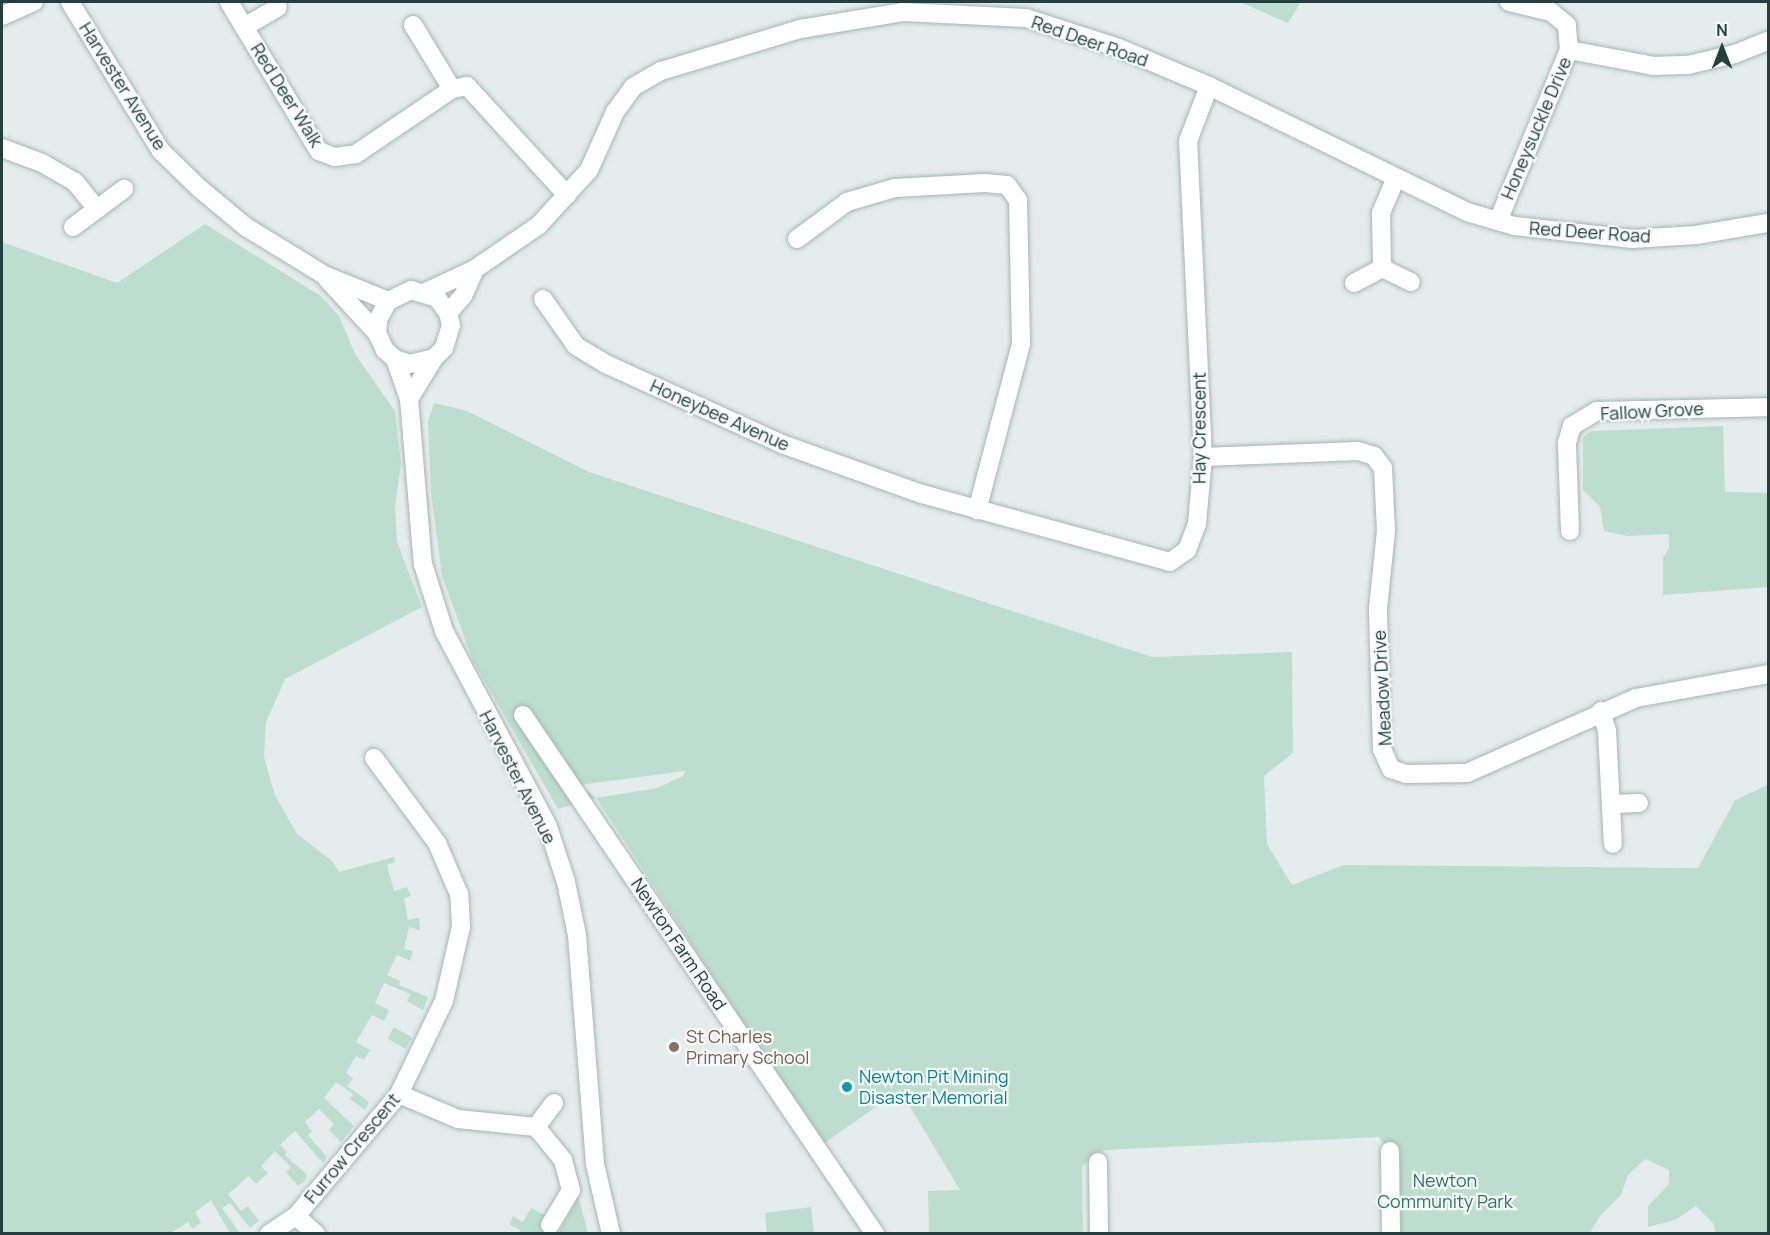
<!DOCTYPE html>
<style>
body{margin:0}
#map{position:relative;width:1770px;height:1235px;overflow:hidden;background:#e4edec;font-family:Manrope,sans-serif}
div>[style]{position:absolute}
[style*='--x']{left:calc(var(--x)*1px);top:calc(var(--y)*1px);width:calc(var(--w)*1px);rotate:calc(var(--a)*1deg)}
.green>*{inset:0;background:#bddece;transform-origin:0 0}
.roads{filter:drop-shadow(0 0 2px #a6b5b5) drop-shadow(0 0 2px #a6b5b5)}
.minor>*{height:18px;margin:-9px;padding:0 9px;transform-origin:9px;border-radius:9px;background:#fff}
.dots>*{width:16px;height:16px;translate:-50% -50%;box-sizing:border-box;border:3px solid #f5faf8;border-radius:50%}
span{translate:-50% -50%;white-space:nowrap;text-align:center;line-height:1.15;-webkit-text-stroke:4.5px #f5faf8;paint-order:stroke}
.street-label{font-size:18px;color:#233f3f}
.education-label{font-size:18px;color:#785e54}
.left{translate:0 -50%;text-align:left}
.culture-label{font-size:18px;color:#0d838f}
.park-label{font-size:18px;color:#2d765c}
.frame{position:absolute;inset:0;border:3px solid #233f3f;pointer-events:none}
.north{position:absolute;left:1692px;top:18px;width:60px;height:60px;-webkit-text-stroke:4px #f5faf8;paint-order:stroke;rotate:0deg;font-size:16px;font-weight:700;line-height:24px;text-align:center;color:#233f3f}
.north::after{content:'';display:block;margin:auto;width:21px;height:27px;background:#233f3f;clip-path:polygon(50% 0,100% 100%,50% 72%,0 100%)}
</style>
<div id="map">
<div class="green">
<div style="clip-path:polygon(1240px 2px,1301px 2px,1288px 23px)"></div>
<div style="clip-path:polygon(205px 224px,321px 296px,339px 316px,355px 354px,395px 411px,401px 465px,395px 506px,397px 542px,422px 607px,285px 679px,266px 722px,264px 757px,275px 795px,297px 834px,332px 861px,339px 872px,394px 857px,395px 862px,387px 865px,394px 891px,407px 887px,411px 896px,404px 898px,408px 920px,419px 918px,420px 930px,409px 927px,404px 949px,413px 951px,410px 961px,397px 955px,387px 975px,400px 981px,399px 985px,428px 997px,423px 1010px,407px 1001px,410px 994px,384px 983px,375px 1003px,389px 1010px,387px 1015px,384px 1021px,372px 1015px,356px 1042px,370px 1050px,364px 1060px,356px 1056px,346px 1073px,353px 1078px,347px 1086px,369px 1102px,365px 1110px,350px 1099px,353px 1094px,336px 1082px,324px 1098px,354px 1126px,341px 1142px,329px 1130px,334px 1124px,319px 1109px,305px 1122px,312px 1131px,308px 1135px,327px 1157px,323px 1163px,295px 1131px,280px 1145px,287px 1152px,285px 1155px,307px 1175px,305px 1181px,298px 1186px,286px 1172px,291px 1167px,275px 1151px,261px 1166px,268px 1173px,256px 1184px,249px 1176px,228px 1194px,241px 1211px,248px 1206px,259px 1221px,250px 1228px,230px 1203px,222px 1208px,240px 1233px,230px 1233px,211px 1200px,195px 1212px,201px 1222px,193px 1229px,188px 1222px,171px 1233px,2px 1233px,2px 242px,117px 283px)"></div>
<div style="clip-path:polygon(evenodd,434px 403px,467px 411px,589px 472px,1152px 657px,1292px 652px,1293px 753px,1264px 776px,1267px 844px,1292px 885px,1343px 865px,1698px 868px,1735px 800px,1768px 785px,1768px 1233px,1716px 1233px,1713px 1223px,1696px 1206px,1675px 1220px,1648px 1227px,1648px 1206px,1669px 1184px,1669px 1170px,1645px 1159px,1628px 1175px,1621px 1195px,1600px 1216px,1590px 1233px,1399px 1233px,1393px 1157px,1379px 1137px,1105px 1150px,1082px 1166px,1083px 1233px,929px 1233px,928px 1191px,960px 1190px,900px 1090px,823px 1144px,596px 798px,558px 809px,473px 661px,442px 576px,431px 493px,428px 422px,434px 403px,685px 771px,683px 776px,657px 788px,596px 798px,579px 785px,685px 771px)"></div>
<div style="clip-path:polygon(1723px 426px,1725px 492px,1768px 493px,1768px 587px,1663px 595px,1663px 557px,1669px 549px,1669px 534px,1627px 536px,1604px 531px,1600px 507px,1583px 490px,1583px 437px,1591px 431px)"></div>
<div style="left:394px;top:1027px;width:21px;height:13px;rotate:31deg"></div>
<div style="clip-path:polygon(578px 1195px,588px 1233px,558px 1234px,567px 1218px)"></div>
<div style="clip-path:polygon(811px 1207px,814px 1233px,767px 1233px,765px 1213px)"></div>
<div style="clip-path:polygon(531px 1208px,546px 1216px,542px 1229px,550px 1233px,519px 1233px,520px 1230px,509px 1224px,513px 1216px,523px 1222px)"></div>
</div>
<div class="roads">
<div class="minor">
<div style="--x:70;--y:2;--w:175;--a:58.6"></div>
<div style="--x:161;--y:151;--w:53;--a:44.2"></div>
<div style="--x:199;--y:188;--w:61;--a:39.7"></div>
<div style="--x:246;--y:227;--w:92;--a:31.6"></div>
<div style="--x:324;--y:275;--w:69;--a:22.1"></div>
<div style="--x:229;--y:2;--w:174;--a:58.9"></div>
<div style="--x:319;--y:151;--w:17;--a:21"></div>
<div style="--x:335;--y:157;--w:21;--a:-8"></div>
<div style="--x:356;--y:154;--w:116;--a:-34.1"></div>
<div style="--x:452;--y:89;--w:15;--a:-11"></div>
<div style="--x:467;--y:86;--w:148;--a:47.5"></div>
<div style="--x:2;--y:16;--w:35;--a:-24"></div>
<div style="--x:413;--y:25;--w:75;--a:58.6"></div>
<div style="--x:244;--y:27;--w:39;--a:-30"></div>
<div style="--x:1569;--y:50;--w:86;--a:10.7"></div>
<div style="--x:1654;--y:66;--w:34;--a:-2"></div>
<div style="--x:1688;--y:65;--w:48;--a:-13.2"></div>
<div style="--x:1735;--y:54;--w:35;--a:-22"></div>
<div style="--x:2;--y:148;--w:43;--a:20.6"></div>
<div style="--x:42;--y:163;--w:38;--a:30"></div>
<div style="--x:75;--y:182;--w:35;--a:51"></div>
<div style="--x:1498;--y:221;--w:185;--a:-67.5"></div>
<div style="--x:1569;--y:50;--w:25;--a:-95"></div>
<div style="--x:1567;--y:25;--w:21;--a:-141"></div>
<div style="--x:1551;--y:12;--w:43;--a:-166.6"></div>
<div style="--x:73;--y:227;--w:64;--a:-36.7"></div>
<div style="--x:797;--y:239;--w:62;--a:-36.5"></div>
<div style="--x:847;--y:202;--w:50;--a:-16.3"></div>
<div style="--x:895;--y:188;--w:90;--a:-3.2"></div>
<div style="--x:985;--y:183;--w:22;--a:5"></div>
<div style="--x:1007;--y:185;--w:19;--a:54"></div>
<div style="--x:1018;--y:200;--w:144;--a:88.8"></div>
<div style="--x:1021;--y:344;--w:172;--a:104.8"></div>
<div style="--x:1382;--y:268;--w:32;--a:26"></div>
<div style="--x:327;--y:279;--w:74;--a:47.2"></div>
<div style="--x:377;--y:333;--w:19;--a:65"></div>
<div style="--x:385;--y:350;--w:13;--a:42"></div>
<div style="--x:395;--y:359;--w:16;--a:18"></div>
<div style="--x:410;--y:364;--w:25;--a:-14"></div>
<div style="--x:434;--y:358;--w:14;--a:-45"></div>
<div style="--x:444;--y:348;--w:24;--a:-73"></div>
<div style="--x:451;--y:325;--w:12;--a:-104"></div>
<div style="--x:448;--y:313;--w:19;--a:-126"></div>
<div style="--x:437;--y:298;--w:27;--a:-163"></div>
<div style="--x:411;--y:290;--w:25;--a:154"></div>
<div style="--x:388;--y:301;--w:21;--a:118"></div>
<div style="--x:378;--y:320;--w:13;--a:94"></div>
<div style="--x:1354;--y:283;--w:32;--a:-28"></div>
<div style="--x:1382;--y:268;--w:55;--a:-91"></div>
<div style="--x:1381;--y:213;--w:36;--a:-67"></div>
<div style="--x:426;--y:292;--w:54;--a:-25.1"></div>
<div style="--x:475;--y:269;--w:78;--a:-34.5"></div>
<div style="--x:539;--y:225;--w:74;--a:-47.7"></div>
<div style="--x:589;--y:170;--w:64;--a:-65.9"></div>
<div style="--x:615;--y:112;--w:31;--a:-54"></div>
<div style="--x:633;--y:87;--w:32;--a:-30"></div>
<div style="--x:661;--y:71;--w:145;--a:-16.8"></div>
<div style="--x:800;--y:29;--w:104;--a:-9.4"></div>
<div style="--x:903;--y:12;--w:123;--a:2.8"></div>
<div style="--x:1026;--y:18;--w:98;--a:17.9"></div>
<div style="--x:1119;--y:48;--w:98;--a:22.9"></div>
<div style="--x:1209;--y:86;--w:287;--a:26"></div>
<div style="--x:1467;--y:212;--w:50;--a:16.3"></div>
<div style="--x:1515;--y:226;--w:119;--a:6.3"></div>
<div style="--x:1633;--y:239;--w:63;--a:-3.6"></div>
<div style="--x:1696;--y:235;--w:73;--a:-9.5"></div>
<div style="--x:543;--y:299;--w:57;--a:54.9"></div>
<div style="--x:576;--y:346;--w:37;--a:31"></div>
<div style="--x:608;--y:365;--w:191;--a:24.4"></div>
<div style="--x:782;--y:444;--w:149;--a:19.7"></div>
<div style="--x:922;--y:494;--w:257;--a:15.3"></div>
<div style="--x:1170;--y:562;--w:21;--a:-35"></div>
<div style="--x:1187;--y:550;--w:28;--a:-69"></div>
<div style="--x:1197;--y:524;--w:67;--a:-84.9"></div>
<div style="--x:1203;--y:457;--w:316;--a:-92.7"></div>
<div style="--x:1188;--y:141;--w:59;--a:-69.1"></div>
<div style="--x:448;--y:313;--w:23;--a:-49"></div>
<div style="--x:463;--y:296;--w:30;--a:-66"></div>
<div style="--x:395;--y:359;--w:42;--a:70.7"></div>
<div style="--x:409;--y:399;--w:166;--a:85.2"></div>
<div style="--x:423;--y:564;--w:70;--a:72.6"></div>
<div style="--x:444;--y:631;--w:222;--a:62"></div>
<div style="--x:548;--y:827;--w:58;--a:71.9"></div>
<div style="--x:566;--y:882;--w:54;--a:78.3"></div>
<div style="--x:577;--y:935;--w:230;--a:85.5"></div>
<div style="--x:595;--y:1164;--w:72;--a:77.1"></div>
<div style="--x:409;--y:399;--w:48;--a:-58.6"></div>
<div style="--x:1203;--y:457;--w:155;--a:-2.2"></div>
<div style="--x:1358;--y:451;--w:17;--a:17"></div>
<div style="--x:1374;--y:456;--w:15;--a:53"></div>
<div style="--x:1383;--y:468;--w:63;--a:87.3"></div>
<div style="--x:1386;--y:531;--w:78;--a:95.9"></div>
<div style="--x:1378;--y:609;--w:140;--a:88.4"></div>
<div style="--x:1382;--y:749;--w:22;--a:66"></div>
<div style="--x:1391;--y:769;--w:16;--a:18"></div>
<div style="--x:1406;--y:774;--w:61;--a:-0.9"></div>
<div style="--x:1467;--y:773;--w:185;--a:-23.9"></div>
<div style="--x:1636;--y:698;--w:134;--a:-10.3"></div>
<div style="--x:1570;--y:531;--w:88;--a:-92"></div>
<div style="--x:1567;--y:443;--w:18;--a:-74"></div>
<div style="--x:1572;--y:426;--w:29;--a:-31"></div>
<div style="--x:1597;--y:411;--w:171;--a:-1.3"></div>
<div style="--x:1601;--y:711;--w:21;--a:73"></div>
<div style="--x:1607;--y:731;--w:113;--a:87"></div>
<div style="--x:523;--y:715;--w:627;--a:55.85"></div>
<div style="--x:1612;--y:804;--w:27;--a:-2"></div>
<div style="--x:399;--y:1094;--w:64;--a:23"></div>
<div style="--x:458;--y:1119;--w:78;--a:5.9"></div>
<div style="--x:1390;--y:1151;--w:83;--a:89.3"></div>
<div style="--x:1098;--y:1162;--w:72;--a:89.2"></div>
<div style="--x:296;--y:1216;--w:27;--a:42"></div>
<div style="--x:550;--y:1225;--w:41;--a:-59"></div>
<div style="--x:571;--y:1190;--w:31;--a:-105"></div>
<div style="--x:563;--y:1160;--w:43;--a:-129.3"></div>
<div style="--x:536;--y:1127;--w:30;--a:-53"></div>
<div style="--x:269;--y:1234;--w:32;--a:-34"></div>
<div style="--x:296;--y:1216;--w:160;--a:-49.8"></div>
<div style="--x:399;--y:1094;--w:103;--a:-64.2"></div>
<div style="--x:444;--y:1001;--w:76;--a:-77.1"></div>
<div style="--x:461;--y:927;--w:33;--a:-93"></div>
<div style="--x:459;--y:894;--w:56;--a:-113.3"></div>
<div style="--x:437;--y:843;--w:106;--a:-126.5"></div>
</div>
</div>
<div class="dots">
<div style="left:674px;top:1047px;background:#8d6e63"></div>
<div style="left:847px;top:1087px;background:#0f9aa8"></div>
</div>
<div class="street-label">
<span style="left:1090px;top:41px;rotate:19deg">Red Deer Road</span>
<span style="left:123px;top:86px;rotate:58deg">Harvester Avenue</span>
<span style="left:287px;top:95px;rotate:58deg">Red Deer Walk</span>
<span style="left:1536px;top:128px;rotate:-67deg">Honeysuckle Drive</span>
<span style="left:1590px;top:232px;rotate:4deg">Red Deer Road</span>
<span style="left:1652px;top:411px;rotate:-3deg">Fallow Grove</span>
<span style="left:720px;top:415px;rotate:24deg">Honeybee Avenue</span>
<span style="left:1199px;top:428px;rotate:-90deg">Hay Crescent</span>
<span style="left:1382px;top:688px;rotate:-93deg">Meadow Drive</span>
<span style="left:518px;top:777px;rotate:63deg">Harvester Avenue</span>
<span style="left:679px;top:944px;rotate:56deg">Newton Farm Road</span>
<span style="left:352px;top:1148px;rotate:-50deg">Furrow Crescent</span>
</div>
<div class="education-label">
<span class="left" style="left:686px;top:1047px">St Charles<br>Primary School</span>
</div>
<div class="culture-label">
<span class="left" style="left:859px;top:1087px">Newton Pit Mining<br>Disaster Memorial</span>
</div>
<div class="park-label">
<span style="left:1445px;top:1191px">Newton<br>Community Park</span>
</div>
<div class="frame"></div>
<div class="north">N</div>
</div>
